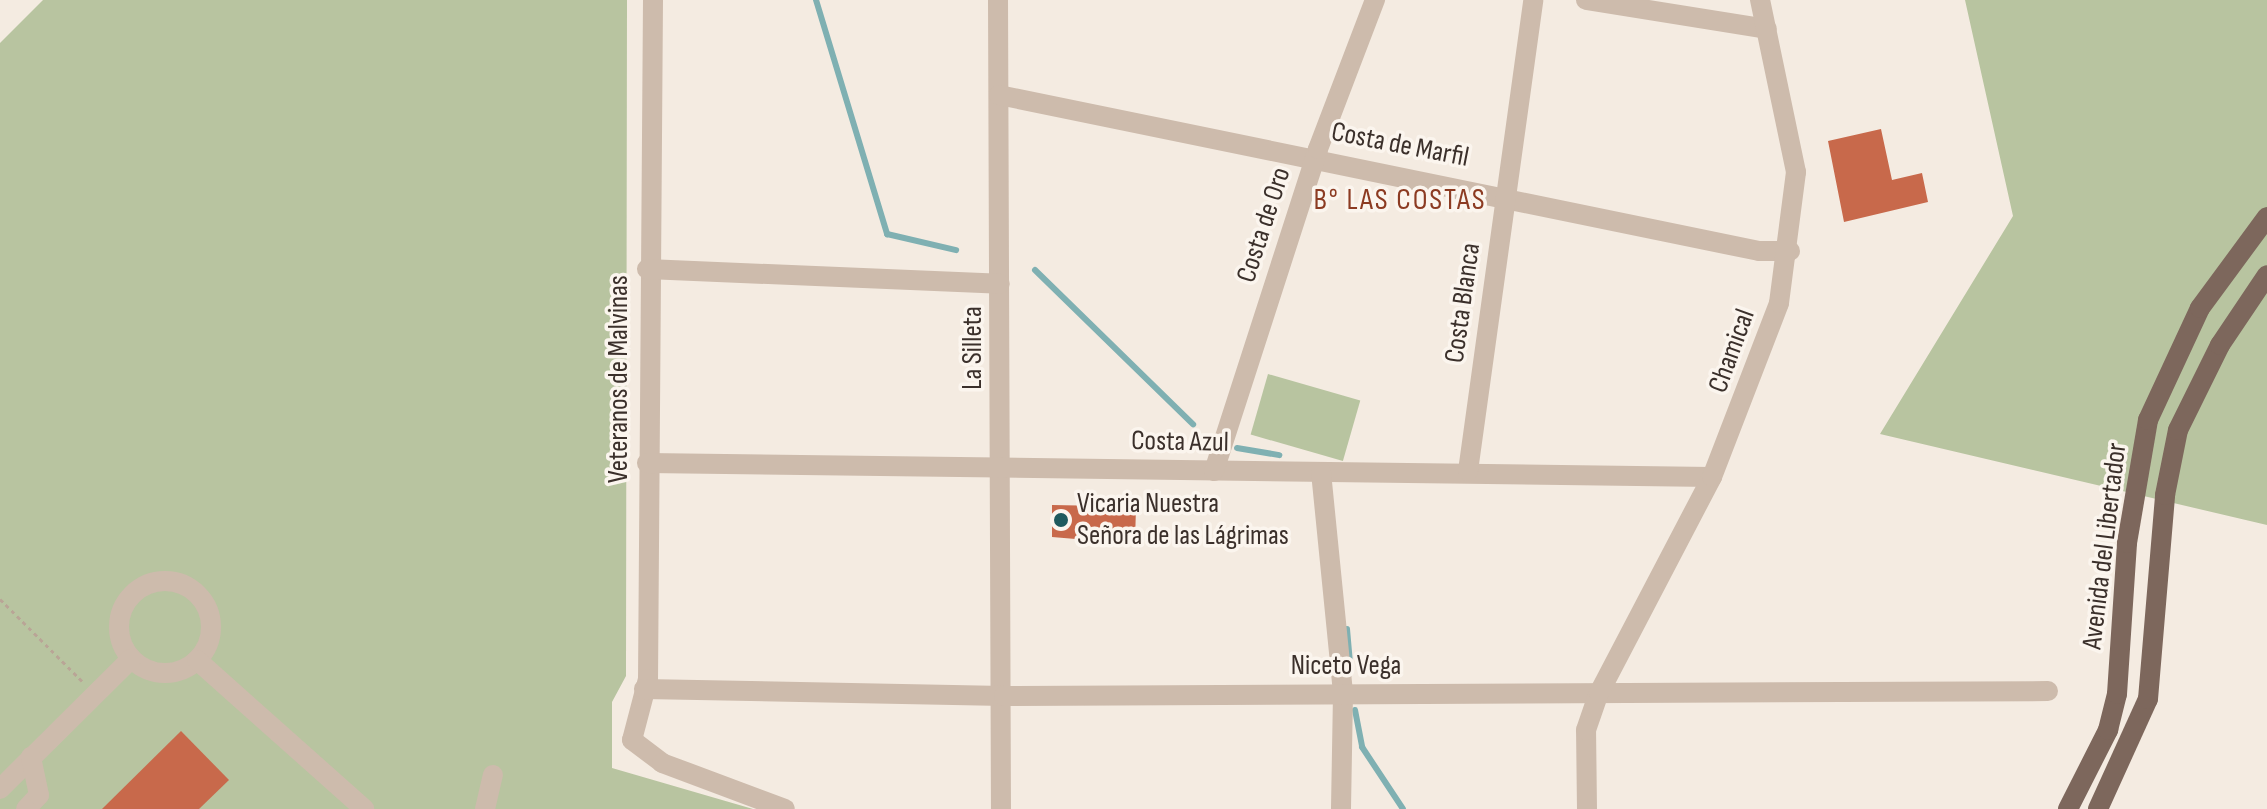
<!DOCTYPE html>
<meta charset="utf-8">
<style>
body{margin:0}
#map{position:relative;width:2267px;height:809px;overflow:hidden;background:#f4ebe1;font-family:"Sofia Sans Condensed",sans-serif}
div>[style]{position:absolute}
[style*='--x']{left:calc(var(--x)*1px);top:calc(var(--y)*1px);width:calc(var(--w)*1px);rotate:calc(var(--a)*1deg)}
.green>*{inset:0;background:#b8c4a0;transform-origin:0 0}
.stream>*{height:6px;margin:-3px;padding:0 3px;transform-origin:3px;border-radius:3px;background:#7fb0b2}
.building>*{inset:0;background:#c8694b}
.path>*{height:3px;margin-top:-1.5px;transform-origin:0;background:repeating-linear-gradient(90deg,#b9a596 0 4px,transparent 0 8px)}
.minor>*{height:20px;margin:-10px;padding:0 10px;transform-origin:10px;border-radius:10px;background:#cdbbac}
.minor>.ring{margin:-10px;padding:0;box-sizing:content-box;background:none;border:20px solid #cdbbac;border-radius:50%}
.major>*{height:20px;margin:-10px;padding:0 10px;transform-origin:10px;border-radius:10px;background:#7d675c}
.dots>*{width:22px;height:22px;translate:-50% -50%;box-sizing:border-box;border:4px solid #fbf5ee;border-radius:50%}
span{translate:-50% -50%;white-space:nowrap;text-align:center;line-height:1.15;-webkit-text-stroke:7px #fbf5ee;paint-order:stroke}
.street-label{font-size:28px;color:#3b302b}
.poi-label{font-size:28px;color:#3b302b}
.left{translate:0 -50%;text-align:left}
.neighbourhood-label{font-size:30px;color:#8c3b22;letter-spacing:2px}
</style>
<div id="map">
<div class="green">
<div style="clip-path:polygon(43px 0,627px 0,626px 676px,612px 702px,612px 768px,753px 809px,0 809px,0 43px)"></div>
<div style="clip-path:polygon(1965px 0,2267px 0,2267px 525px,1880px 434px,2013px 216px)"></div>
<div style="left:1268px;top:374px;width:96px;height:63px;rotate:16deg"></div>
</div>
<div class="stream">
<div style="--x:816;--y:0;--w:245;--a:73.1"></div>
<div style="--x:887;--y:234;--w:71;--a:13.1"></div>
<div style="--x:1035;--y:270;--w:221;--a:44.3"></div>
<div style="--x:1237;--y:448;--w:43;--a:9.5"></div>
<div style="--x:1347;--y:629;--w:36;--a:85"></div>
<div style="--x:1355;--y:710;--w:38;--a:79"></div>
<div style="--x:1362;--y:747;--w:74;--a:56.5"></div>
</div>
<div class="building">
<div style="clip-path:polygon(1881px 129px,1892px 180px,1922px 173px,1928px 202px,1844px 222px,1828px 141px)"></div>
<div style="clip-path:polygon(1105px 497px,1128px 497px,1128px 506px,1136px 506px,1135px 544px,1052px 537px,1052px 505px,1105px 506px)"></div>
<div style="clip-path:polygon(181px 731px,229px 780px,199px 809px,102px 809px)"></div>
</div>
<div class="path">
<div style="--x:0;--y:599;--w:116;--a:45"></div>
</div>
<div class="minor">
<div style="--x:653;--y:0;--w:679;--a:90.42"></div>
<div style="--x:648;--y:679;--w:63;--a:104.7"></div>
<div style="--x:632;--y:740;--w:38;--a:37"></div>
<div style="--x:662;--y:763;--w:131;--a:20.5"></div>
<div style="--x:998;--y:0;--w:809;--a:89.79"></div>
<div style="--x:1586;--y:0;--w:183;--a:9.1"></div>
<div style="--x:999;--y:95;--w:776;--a:11.6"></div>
<div style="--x:1759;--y:251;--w:31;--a:0"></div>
<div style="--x:647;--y:269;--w:353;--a:2.4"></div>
<div style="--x:647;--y:463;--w:1065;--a:0.75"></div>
<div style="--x:1214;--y:471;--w:338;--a:-72.1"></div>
<div style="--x:1318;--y:149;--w:160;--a:-69.1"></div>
<div style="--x:1468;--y:471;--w:475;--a:-82.1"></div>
<div style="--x:1321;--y:472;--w:223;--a:84.3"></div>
<div style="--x:1343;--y:694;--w:115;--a:91"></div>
<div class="ring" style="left:119px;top:581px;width:72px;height:72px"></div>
<div style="--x:197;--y:660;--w:224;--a:41.7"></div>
<div style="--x:644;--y:689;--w:360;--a:1.1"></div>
<div style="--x:1004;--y:696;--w:1044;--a:-0.27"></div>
<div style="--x:0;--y:789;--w:185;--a:-44.8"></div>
<div style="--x:26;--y:809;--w:19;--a:-47"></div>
<div style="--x:39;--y:795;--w:39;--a:-102"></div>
<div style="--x:485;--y:809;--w:35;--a:-77"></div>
<div style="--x:1587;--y:809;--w:79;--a:-90.7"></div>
<div style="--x:1586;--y:730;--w:39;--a:-71"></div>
<div style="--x:1599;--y:693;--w:244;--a:-62.4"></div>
<div style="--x:1712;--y:477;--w:186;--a:-68.9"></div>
<div style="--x:1779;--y:303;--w:132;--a:-82.6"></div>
<div style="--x:1796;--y:172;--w:176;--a:-101.8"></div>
</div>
<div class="major">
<div style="--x:2068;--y:809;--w:89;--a:-63.1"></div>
<div style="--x:2108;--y:730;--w:37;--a:-76"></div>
<div style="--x:2117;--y:694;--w:151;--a:-86.2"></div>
<div style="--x:2127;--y:543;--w:125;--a:-80.3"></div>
<div style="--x:2148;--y:420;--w:123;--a:-65.1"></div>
<div style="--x:2200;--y:308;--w:113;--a:-53.6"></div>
<div style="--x:2098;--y:809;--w:121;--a:-65.6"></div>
<div style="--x:2148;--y:699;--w:205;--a:-85.2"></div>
<div style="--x:2165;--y:495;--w:66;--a:-78.7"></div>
<div style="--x:2178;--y:430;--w:95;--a:-63.7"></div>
<div style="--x:2220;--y:345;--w:84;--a:-56.1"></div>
</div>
<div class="dots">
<div style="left:1061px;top:520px;background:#1f5a5e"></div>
</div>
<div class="street-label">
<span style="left:1400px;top:145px;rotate:11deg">Costa de Marfil</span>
<span style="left:1264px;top:225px;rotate:-72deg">Costa de Oro</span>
<span style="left:1463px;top:303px;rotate:-82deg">Costa Blanca</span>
<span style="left:973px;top:348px;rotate:-90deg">La Silleta</span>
<span style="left:1732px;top:351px;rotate:-70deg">Chamical</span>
<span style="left:619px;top:379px;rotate:-90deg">Veteranos de Malvinas</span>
<span style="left:1180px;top:442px;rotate:1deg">Costa Azul</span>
<span style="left:2105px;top:546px;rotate:-83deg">Avenida del Libertador</span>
<span style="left:1346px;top:666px">Niceto Vega</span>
</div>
<div class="poi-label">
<span class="left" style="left:1077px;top:520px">Vicaria Nuestra<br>Señora de las Lágrimas</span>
</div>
<div class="neighbourhood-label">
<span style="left:1400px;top:200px">B° LAS COSTAS</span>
</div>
</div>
